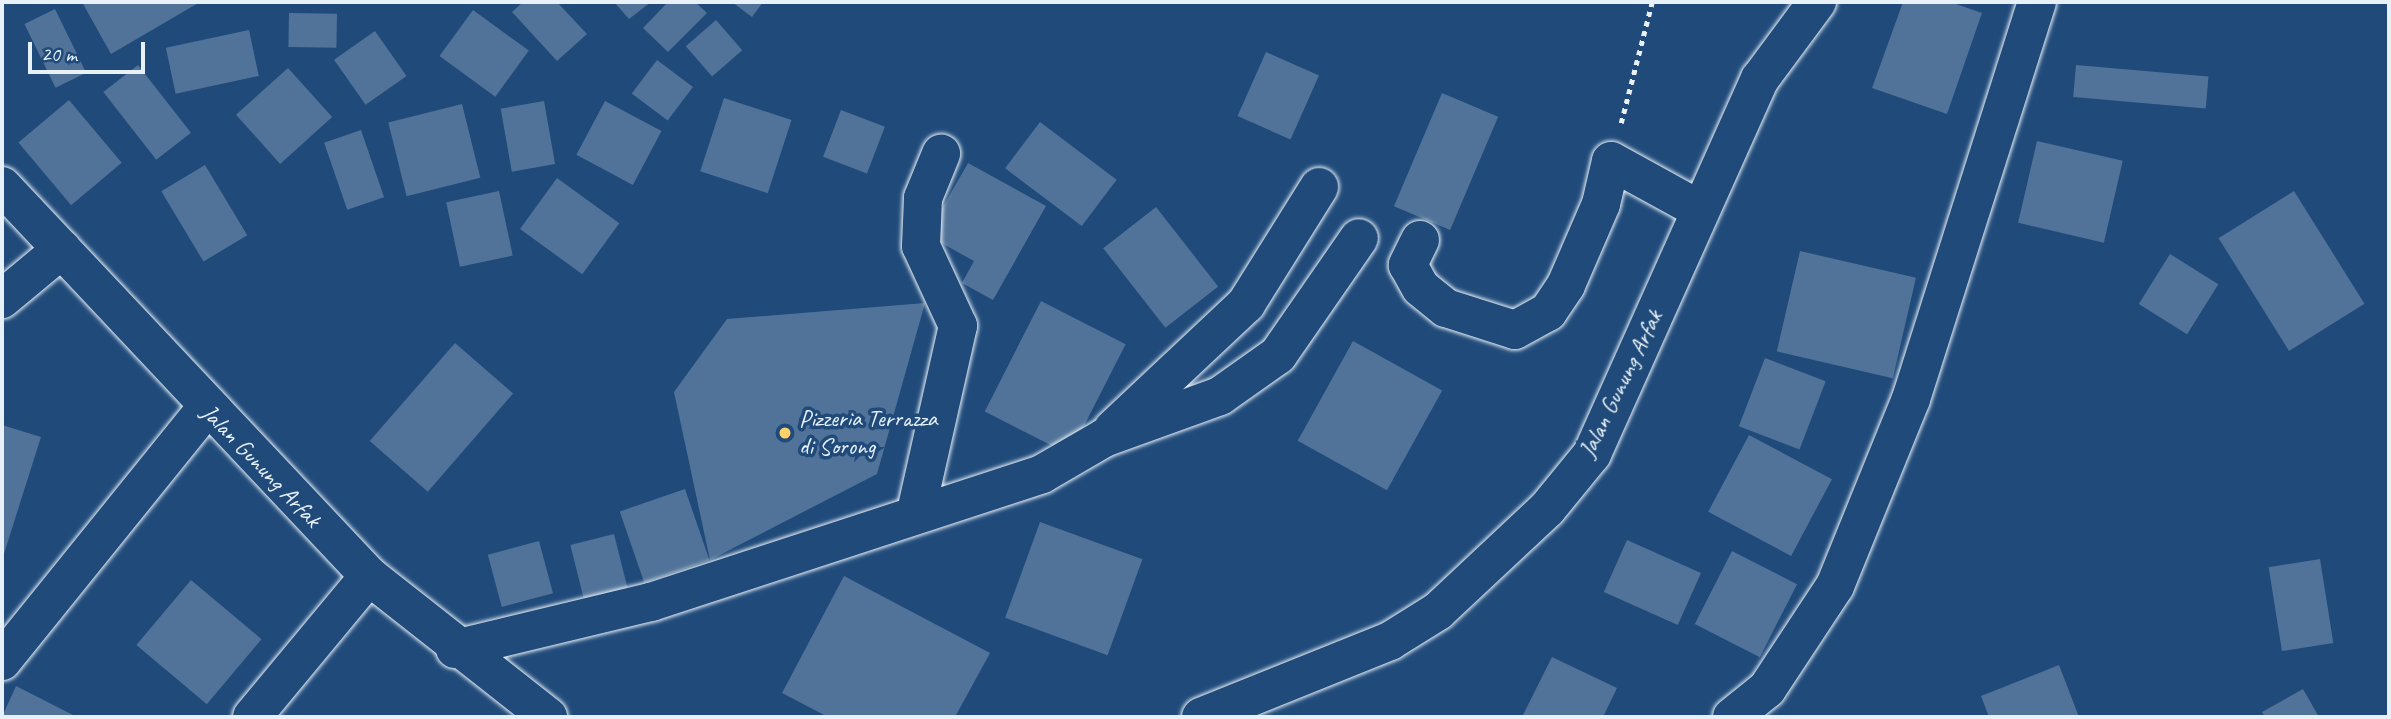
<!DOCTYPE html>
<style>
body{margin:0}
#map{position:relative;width:2391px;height:719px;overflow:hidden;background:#1f4a7a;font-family:Caveat,sans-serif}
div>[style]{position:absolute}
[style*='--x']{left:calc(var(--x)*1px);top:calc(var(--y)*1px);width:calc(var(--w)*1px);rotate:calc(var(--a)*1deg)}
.building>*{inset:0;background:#517399;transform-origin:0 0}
.path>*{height:4.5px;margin-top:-2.25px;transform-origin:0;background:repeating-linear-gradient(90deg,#e8f1f8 0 5px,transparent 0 10px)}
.roads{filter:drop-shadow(0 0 2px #e8f1f8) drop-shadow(0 0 2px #e8f1f8)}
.minor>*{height:38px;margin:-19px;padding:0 19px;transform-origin:19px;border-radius:19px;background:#1f4a7a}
.dots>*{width:19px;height:19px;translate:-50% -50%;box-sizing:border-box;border:4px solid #1f4a7a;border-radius:50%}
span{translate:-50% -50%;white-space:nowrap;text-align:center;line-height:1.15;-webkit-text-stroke:7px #1f4a7a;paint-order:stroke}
.street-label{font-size:24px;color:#e8f1f8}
.poi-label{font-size:24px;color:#e8f1f8}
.left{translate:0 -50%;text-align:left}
.frame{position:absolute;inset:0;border:4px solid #e8f1f8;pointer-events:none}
.scale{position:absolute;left:28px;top:42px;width:117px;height:32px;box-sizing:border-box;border:4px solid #e8f1f8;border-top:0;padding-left:9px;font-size:21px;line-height:24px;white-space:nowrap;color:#e8f1f8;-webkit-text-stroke:5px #1f4a7a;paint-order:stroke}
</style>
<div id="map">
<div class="building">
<div style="clip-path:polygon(82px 2px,200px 2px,111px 54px)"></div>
<div style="clip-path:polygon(523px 2px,557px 2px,587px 34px,557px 61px,512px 12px)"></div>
<div style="clip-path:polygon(614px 2px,651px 2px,629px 19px)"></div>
<div style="clip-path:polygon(668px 2px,695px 2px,707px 13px,668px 52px,643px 28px)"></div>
<div style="clip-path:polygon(732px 2px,763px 2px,752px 17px)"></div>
<div style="clip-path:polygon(1903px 2px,1950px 2px,1982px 13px,1947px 114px,1872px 88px)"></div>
<div style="left:55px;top:9px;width:71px;height:34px;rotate:64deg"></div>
<div style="left:473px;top:10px;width:69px;height:57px;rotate:36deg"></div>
<div style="left:289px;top:13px;width:48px;height:34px;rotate:1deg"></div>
<div style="left:716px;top:20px;width:40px;height:40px;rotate:49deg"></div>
<div style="left:249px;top:30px;width:47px;height:85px;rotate:78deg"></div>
<div style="left:375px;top:31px;width:55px;height:50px;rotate:55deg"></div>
<div style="left:1266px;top:52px;width:58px;height:70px;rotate:24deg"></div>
<div style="left:657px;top:60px;width:45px;height:42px;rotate:37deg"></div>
<div style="left:138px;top:65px;width:86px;height:44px;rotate:52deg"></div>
<div style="left:2076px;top:65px;width:133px;height:32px;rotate:5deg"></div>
<div style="left:288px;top:68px;width:66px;height:70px;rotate:48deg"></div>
<div style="left:1442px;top:93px;width:61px;height:123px;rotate:23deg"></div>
<div style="left:724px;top:98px;width:71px;height:77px;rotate:18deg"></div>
<div style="left:69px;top:100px;width:82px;height:66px;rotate:50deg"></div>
<div style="left:544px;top:101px;width:64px;height:44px;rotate:80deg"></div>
<div style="left:605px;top:101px;width:64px;height:61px;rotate:28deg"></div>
<div style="left:462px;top:104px;width:76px;height:76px;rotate:76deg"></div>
<div style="left:841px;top:110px;width:47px;height:50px;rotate:21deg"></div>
<div style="left:1040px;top:122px;width:96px;height:58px;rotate:37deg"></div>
<div style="left:361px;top:130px;width:71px;height:39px;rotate:71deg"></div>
<div style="left:2037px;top:141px;width:88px;height:84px;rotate:13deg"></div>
<div style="clip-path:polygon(968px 163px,1046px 206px,993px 300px,962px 283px,974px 261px,927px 235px)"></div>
<div style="left:205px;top:165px;width:82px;height:51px;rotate:59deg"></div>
<div style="left:557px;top:178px;width:77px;height:63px;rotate:36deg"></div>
<div style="left:499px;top:191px;width:66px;height:54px;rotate:78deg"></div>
<div style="left:2294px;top:191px;width:133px;height:89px;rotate:58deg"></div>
<div style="left:1156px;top:207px;width:101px;height:67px;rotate:52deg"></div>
<div style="left:1800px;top:251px;width:119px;height:103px;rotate:13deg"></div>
<div style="left:2170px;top:254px;width:57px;height:59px;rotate:32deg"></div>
<div style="left:1041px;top:301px;width:95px;height:124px;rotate:27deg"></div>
<div style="clip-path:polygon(925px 303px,877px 474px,710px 560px,674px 392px,727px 319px)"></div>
<div style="left:1353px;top:341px;width:102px;height:114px;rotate:29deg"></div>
<div style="left:455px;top:343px;width:77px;height:130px;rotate:41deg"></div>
<div style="left:1765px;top:358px;width:65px;height:73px;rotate:21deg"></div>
<div style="clip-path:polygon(2px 425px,41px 437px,2px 560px)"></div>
<div style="left:1749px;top:435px;width:94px;height:87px;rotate:28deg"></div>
<div style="left:685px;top:489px;width:75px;height:69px;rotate:71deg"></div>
<div style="left:1040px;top:522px;width:109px;height:102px;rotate:20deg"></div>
<div style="left:614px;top:534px;width:56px;height:45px;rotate:76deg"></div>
<div style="left:1627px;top:540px;width:81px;height:57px;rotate:24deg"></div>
<div style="left:539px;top:541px;width:54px;height:53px;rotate:75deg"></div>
<div style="left:1732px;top:551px;width:73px;height:82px;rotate:27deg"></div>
<div style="left:2320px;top:559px;width:85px;height:52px;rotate:81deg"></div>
<div style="clip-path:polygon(844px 576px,990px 653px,955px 717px,828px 717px,782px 693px)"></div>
<div style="left:191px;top:580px;width:92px;height:85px;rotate:40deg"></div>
<div style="clip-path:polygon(1552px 657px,1617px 688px,1603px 717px,1522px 717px)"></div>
<div style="clip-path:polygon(2059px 665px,2079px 717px,1989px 717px,1981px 696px)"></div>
<div style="clip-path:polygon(16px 686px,77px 717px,2px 717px)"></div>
<div style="clip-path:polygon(2303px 689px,2319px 717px,2265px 717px,2262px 712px)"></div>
</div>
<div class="path">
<div style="--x:1621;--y:123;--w:125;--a:-75.6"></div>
</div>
<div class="roads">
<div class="minor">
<div style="--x:2;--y:186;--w:536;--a:46.74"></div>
<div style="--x:369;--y:576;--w:228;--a:38.2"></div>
<div style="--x:1420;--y:240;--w:28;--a:116"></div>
<div style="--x:1408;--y:265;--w:26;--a:61"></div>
<div style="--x:1421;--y:288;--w:32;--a:39"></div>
<div style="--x:1446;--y:308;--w:72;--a:17.7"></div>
<div style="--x:1515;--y:330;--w:38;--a:-29"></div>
<div style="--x:1548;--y:312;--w:32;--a:-56"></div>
<div style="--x:1566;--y:285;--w:88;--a:-66.6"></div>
<div style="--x:1601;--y:204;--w:44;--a:-76.9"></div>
<div style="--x:1611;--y:161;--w:102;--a:28.8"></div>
<div style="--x:2;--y:299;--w:78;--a:-39.8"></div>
<div style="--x:1113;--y:429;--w:183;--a:-43.2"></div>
<div style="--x:1246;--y:304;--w:138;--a:-58"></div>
<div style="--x:916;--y:512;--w:191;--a:-77.3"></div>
<div style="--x:958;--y:326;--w:88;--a:-114.8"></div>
<div style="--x:921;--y:246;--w:48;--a:-87.6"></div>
<div style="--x:923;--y:198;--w:48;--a:-67.8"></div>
<div style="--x:455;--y:649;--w:202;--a:-13.5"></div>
<div style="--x:651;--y:602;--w:411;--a:-18.1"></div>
<div style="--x:1042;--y:474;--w:72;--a:-30.1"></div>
<div style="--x:1104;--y:438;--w:123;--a:-19.9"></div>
<div style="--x:1220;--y:396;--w:71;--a:-35.3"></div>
<div style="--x:1278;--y:355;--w:142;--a:-55.3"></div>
<div style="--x:2;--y:661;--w:324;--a:-51.1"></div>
<div style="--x:252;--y:717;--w:183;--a:-50.3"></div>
<div style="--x:1201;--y:717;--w:204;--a:-21.9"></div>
<div style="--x:1390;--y:641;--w:57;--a:-32"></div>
<div style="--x:1438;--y:611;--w:149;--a:-43.1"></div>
<div style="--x:1547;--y:509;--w:71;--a:-50.7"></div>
<div style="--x:1592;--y:454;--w:411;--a:-65.9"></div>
<div style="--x:1760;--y:79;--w:96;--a:-53.5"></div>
<div style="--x:1732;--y:717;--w:45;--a:-38.7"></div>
<div style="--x:1767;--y:689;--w:123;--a:-56.6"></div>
<div style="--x:1835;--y:586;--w:202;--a:-67.9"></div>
<div style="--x:1911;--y:399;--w:417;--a:-72.4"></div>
</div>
</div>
<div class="dots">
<div style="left:785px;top:433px;background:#ffd166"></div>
</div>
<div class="street-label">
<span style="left:1621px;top:384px;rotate:-64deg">Jalan Gunung Arfak</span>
<span style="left:261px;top:466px;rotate:46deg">Jalan Gunung Arfak</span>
</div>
<div class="poi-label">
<span class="left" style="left:799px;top:433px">Pizzeria Terrazza<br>di Sorong</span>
</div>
<div class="frame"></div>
<div class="scale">20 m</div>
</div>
